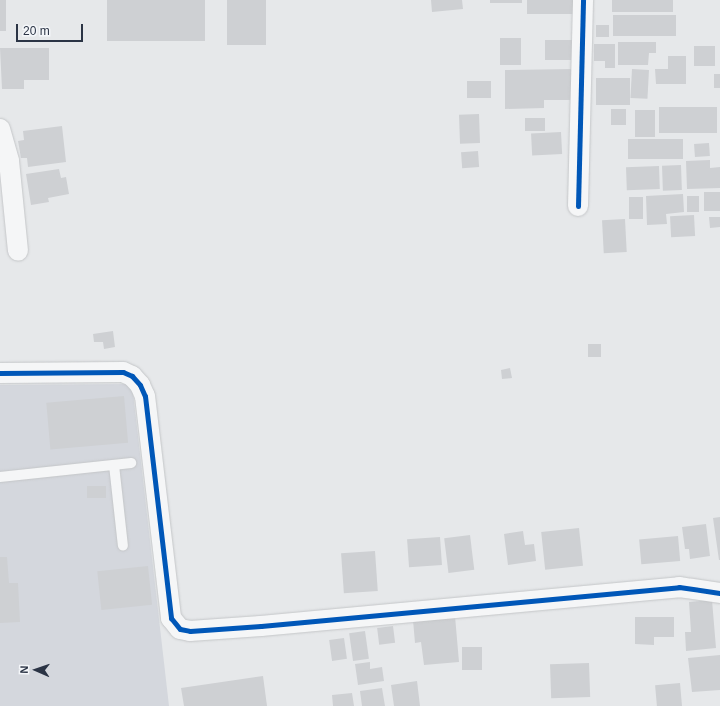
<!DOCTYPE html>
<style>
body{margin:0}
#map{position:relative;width:720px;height:706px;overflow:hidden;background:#e6e8ea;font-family:Arial,sans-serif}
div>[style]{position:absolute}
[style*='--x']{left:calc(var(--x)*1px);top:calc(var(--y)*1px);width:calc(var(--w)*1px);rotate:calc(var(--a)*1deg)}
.built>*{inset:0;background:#d4d7dd}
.building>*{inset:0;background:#ced0d3;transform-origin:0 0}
.roads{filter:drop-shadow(0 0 1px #c4c6c8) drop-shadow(0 0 1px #c4c6c8)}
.lane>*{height:10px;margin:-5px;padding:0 5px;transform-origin:5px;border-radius:5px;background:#f5f6f7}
.street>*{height:20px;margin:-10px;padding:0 10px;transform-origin:10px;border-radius:10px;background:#f5f6f7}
.cycleway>*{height:5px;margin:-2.5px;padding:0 2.5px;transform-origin:2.5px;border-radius:2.5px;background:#0057b8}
span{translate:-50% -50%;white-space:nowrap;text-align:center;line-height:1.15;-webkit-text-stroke:3px #f4f6f9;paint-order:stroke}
.north{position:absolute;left:16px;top:650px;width:40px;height:40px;-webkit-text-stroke:3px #f4f6f9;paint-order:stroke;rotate:272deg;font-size:11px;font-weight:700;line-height:16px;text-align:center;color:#2b3445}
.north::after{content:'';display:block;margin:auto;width:14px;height:18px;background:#2b3445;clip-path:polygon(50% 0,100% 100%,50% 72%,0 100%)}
.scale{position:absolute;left:16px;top:24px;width:67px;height:18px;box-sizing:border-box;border:2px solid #2b3445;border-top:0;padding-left:5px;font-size:12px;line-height:14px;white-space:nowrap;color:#2b3445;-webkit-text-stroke:3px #f4f6f9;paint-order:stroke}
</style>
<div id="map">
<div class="built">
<div style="clip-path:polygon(132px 384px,169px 706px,0 706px,0 385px)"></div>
</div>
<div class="building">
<div style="left:0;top:0;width:6px;height:31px"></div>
<div style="left:107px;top:0;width:98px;height:41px"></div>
<div style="left:227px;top:0;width:39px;height:45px"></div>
<div style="clip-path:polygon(431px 0,462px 0,463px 9px,432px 12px)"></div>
<div style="left:490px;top:0;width:32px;height:3px"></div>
<div style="left:527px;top:0;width:47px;height:14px"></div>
<div style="left:612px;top:0;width:61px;height:12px"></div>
<div style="left:613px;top:15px;width:63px;height:21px"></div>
<div style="left:596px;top:25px;width:13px;height:12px"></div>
<div style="left:521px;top:38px;width:27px;height:21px;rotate:90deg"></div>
<div style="left:545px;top:40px;width:29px;height:20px"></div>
<div style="clip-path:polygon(618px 42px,656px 42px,656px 53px,649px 53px,648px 65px,618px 65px)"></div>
<div style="clip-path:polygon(594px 44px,615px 44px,615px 68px,605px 68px,605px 61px,594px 61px)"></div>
<div style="left:715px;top:46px;width:20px;height:21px;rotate:90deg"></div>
<div style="clip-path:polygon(0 48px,49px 48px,49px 80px,24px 80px,24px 89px,2px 89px)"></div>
<div style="clip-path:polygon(668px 56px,686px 56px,686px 84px,656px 84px,655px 69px,668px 69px)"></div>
<div style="clip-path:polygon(573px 69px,574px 100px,544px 100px,544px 108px,505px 109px,505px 70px)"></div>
<div style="left:632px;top:69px;width:17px;height:29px;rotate:3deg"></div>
<div style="left:714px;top:74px;width:6px;height:14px"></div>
<div style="left:596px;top:78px;width:34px;height:27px"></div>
<div style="left:491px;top:81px;width:17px;height:24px;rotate:90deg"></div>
<div style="left:717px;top:107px;width:26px;height:58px;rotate:90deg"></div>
<div style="left:611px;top:109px;width:15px;height:16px"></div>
<div style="left:635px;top:110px;width:20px;height:27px"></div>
<div style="left:479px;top:114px;width:29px;height:20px;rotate:88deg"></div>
<div style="left:525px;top:118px;width:20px;height:13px"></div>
<div style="clip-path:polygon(62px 126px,66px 162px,28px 167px,27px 158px,21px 158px,18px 141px,24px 140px,23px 131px)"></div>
<div style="left:561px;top:132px;width:22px;height:30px;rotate:87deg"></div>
<div style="left:683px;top:139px;width:20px;height:55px;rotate:90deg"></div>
<div style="left:709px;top:143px;width:13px;height:15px;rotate:86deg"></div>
<div style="left:478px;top:151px;width:16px;height:17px;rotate:86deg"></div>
<div style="clip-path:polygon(710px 160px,710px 168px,720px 167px,720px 188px,687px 189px,686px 161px)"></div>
<div style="left:681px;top:165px;width:25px;height:19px;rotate:88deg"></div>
<div style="left:659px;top:166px;width:23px;height:33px;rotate:88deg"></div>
<div style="clip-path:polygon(59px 169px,61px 178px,66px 177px,69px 194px,48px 198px,49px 202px,31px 205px,26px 174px)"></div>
<div style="left:720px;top:192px;width:19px;height:16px;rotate:90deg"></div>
<div style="clip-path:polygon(683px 194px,684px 212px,666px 214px,667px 224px,647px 225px,646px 196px)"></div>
<div style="left:687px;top:196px;width:12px;height:16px"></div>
<div style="left:629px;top:197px;width:14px;height:22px"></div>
<div style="left:694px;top:215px;width:21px;height:24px;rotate:87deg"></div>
<div style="clip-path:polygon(709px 217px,720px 217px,720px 227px,710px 228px)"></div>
<div style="left:625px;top:219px;width:33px;height:23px;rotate:87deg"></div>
<div style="clip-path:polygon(113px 331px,115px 347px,104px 349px,103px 342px,94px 342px,93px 334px)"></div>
<div style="left:601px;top:344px;width:13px;height:13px;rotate:90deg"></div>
<div style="clip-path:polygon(510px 368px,512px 378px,502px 379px,501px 370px)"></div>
<div style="left:124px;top:396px;width:47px;height:78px;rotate:85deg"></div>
<div style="left:87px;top:486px;width:19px;height:12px"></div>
<div style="clip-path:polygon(720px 517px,720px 560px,719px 560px,713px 518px)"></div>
<div style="clip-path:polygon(706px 524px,710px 556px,690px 559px,689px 549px,685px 549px,682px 527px)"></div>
<div style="left:579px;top:528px;width:38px;height:38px;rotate:84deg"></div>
<div style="clip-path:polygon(523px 531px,525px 545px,534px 544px,536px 561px,508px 565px,504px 534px)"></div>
<div style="left:470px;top:535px;width:35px;height:26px;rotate:83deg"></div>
<div style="left:678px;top:536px;width:25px;height:39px;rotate:85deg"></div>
<div style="left:440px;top:537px;width:28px;height:33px;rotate:86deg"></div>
<div style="left:375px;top:551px;width:40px;height:34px;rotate:86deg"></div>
<div style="clip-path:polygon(0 557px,7px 557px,9px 583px,18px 583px,20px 622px,0 623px)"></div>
<div style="left:148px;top:566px;width:39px;height:51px;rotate:84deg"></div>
<div style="clip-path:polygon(712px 600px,716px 648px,686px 651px,685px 632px,691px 632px,689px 602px)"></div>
<div style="clip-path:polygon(455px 616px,459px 662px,424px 665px,421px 642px,415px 643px,413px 620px)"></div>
<div style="clip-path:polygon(635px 617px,674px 617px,674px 637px,654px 637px,654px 645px,635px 644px)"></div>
<div style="left:393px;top:626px;width:17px;height:16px;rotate:83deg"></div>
<div style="left:365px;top:631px;width:28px;height:16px;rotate:82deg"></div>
<div style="left:344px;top:638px;width:21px;height:15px;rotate:82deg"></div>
<div style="left:462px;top:647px;width:20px;height:23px"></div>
<div style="clip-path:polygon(720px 655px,720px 690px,692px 692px,688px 658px)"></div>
<div style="clip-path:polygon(370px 662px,370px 669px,382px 667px,384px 681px,358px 685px,355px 664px)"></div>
<div style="left:589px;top:663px;width:34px;height:39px;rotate:88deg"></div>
<div style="clip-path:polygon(263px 676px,267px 706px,184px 706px,181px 688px)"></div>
<div style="clip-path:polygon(417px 681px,420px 706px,394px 706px,391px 685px)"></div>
<div style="left:680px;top:683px;width:23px;height:25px;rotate:85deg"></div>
<div style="clip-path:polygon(382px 688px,385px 706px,362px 706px,360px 691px)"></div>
<div style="clip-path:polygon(352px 693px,354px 706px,333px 706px,332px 695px)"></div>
</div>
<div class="roads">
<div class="lane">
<div style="--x:114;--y:465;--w:81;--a:83.7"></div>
<div style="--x:0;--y:477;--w:132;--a:-6.1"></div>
</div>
<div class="street">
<div style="--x:0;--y:129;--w:33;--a:74"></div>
<div style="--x:9;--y:161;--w:90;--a:84.3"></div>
<div style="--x:578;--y:206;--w:206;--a:-88.6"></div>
<div style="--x:0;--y:373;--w:123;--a:-0.5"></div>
<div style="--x:123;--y:372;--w:10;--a:24"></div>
<div style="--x:132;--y:376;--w:12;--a:48"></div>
<div style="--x:140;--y:385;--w:12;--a:66"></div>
<div style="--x:145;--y:396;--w:224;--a:83.3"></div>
<div style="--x:171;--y:618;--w:14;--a:51"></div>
<div style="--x:180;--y:629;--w:10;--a:11"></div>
<div style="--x:190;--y:631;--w:71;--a:-4"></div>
<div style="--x:261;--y:626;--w:420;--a:-5.3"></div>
<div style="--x:679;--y:587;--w:41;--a:8.3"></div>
</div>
</div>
<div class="cycleway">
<div style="--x:578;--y:206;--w:206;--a:-88.6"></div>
<div style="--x:0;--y:373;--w:123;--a:-0.5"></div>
<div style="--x:123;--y:372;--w:10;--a:24"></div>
<div style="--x:132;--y:376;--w:12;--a:48"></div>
<div style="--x:140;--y:385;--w:12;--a:66"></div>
<div style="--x:145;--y:396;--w:224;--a:83.3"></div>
<div style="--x:171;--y:618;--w:14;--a:51"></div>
<div style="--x:180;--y:629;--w:10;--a:11"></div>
<div style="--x:190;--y:631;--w:71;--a:-4"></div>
<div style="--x:261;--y:626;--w:420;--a:-5.3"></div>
<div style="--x:679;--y:587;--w:41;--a:8.3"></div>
</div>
<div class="north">N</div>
<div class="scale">20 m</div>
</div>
